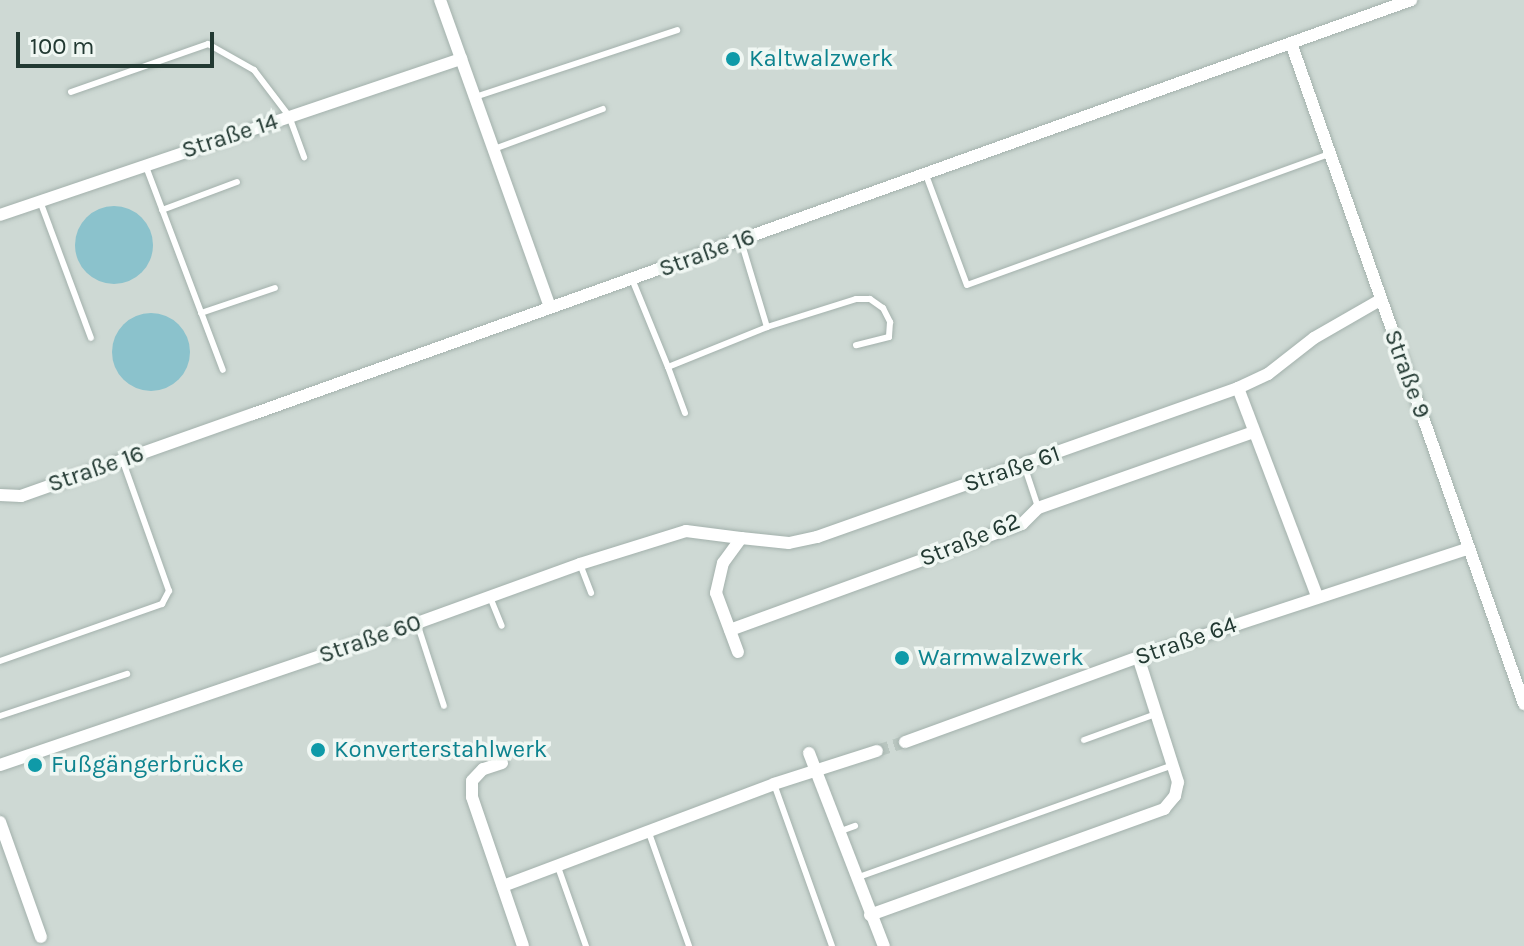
<!DOCTYPE html>
<meta charset="utf-8">
<style>
body{margin:0}
#map{position:relative;width:1524px;height:946px;overflow:hidden;background:#e0eae5;font-family:Karla,sans-serif}
div>[style]{position:absolute}
[style*='--x']{left:calc(var(--x)*1px);top:calc(var(--y)*1px);width:calc(var(--w)*1px);rotate:calc(var(--a)*1deg)}
.built>*{inset:0;background:#ced9d4;transform-origin:0 0}
.water>*{inset:0;background:#8bc2cc}
.round{border-radius:50%}
.minor-tunnel>*{height:12px;margin-top:-6px;transform-origin:0;background:repeating-linear-gradient(90deg,#bac7c1 0 12px,transparent 0 18px)}
.roads{filter:drop-shadow(0 0 2px #a3b1ac) drop-shadow(0 0 2px #a3b1ac)}
.service>*{height:6px;margin:-3px;padding:0 3px;transform-origin:3px;border-radius:3px;background:#fff}
.minor>*{height:12px;margin:-6px;padding:0 6px;transform-origin:6px;border-radius:6px;background:#fff}
.dots>*{width:22px;height:22px;translate:-50% -50%;box-sizing:border-box;border:4px solid #f0f7f3;border-radius:50%}
span{translate:-50% -50%;white-space:nowrap;text-align:center;line-height:1.15;-webkit-text-stroke:7px #f0f7f3;paint-order:stroke}
.culture-label{font-size:24px;color:#0d838f}
.left{translate:0 -50%;text-align:left}
.street-label{font-size:24px;color:#223932}
.scale{position:absolute;left:16px;top:32px;width:198px;height:36px;box-sizing:border-box;border:4px solid #223932;border-top:0;padding-left:10px;font-size:24px;line-height:28px;white-space:nowrap;color:#223932;-webkit-text-stroke:6px #f0f7f3;paint-order:stroke}
</style>
<div id="map">
<div class="built">
<div style="left:0;top:0;width:1524px;height:946px"></div>
</div>
<div class="water">
<div class="round" style="left:75px;top:206px;width:78px;height:78px"></div>
<div class="round" style="left:112px;top:313px;width:78px;height:78px"></div>
</div>
<div class="minor-tunnel">
<div style="--x:877;--y:751;--w:29;--a:-18"></div>
</div>
<div class="roads">
<div class="service">
<div style="--x:71;--y:92;--w:145;--a:-19.3"></div>
<div style="--x:208;--y:44;--w:53;--a:29.5"></div>
<div style="--x:254;--y:70;--w:58;--a:52.7"></div>
<div style="--x:289;--y:116;--w:44;--a:69.9"></div>
<div style="--x:475;--y:97;--w:213;--a:-18.3"></div>
<div style="--x:494;--y:149;--w:116;--a:-20.2"></div>
<div style="--x:145;--y:164;--w:220;--a:69.3"></div>
<div style="--x:926;--y:175;--w:117;--a:69.6"></div>
<div style="--x:967;--y:285;--w:385;--a:-19.9"></div>
<div style="--x:40;--y:201;--w:146;--a:69.6"></div>
<div style="--x:162;--y:210;--w:80;--a:-20.5"></div>
<div style="--x:741;--y:241;--w:90;--a:73.2"></div>
<div style="--x:767;--y:327;--w:93;--a:-17.5"></div>
<div style="--x:856;--y:299;--w:14;--a:0"></div>
<div style="--x:870;--y:299;--w:16;--a:35"></div>
<div style="--x:883;--y:308;--w:16;--a:63"></div>
<div style="--x:890;--y:322;--w:15;--a:94"></div>
<div style="--x:889;--y:337;--w:34;--a:166"></div>
<div style="--x:632;--y:279;--w:95;--a:67.8"></div>
<div style="--x:668;--y:367;--w:107;--a:-22"></div>
<div style="--x:201;--y:313;--w:78;--a:-18.7"></div>
<div style="--x:668;--y:367;--w:49;--a:69.7"></div>
<div style="--x:1024;--y:465;--w:44;--a:71.6"></div>
<div style="--x:580;--y:564;--w:31;--a:69"></div>
<div style="--x:490;--y:597;--w:31;--a:68"></div>
<div style="--x:417;--y:623;--w:87;--a:72"></div>
<div style="--x:0;--y:661;--w:172;--a:-19.4"></div>
<div style="--x:162;--y:604;--w:15;--a:-62"></div>
<div style="--x:169;--y:591;--w:140;--a:-109.6"></div>
<div style="--x:0;--y:716;--w:134;--a:-18.3"></div>
<div style="--x:1084;--y:740;--w:77;--a:-19.9"></div>
<div style="--x:774;--y:784;--w:172;--a:70.3"></div>
<div style="--x:841;--y:831;--w:15;--a:-20"></div>
<div style="--x:649;--y:833;--w:120;--a:70.5"></div>
<div style="--x:558;--y:867;--w:84;--a:70.5"></div>
<div style="--x:856;--y:878;--w:337;--a:-19.6"></div>
</div>
<div class="minor">
<div style="--x:440;--y:0;--w:326;--a:70.3"></div>
<div style="--x:1291;--y:43;--w:701;--a:70.58"></div>
<div style="--x:0;--y:215;--w:487;--a:-18.7"></div>
<div style="--x:1238;--y:388;--w:222;--a:69.2"></div>
<div style="--x:0;--y:495;--w:21;--a:3"></div>
<div style="--x:21;--y:496;--w:246;--a:-19.5"></div>
<div style="--x:253;--y:414;--w:1230;--a:-19.67"></div>
<div style="--x:730;--y:630;--w:311;--a:-20"></div>
<div style="--x:1022;--y:524;--w:23;--a:-45"></div>
<div style="--x:1038;--y:508;--w:229;--a:-19.4"></div>
<div style="--x:738;--y:652;--w:63;--a:-110.4"></div>
<div style="--x:716;--y:593;--w:31;--a:-77"></div>
<div style="--x:723;--y:563;--w:31;--a:-54"></div>
<div style="--x:741;--y:538;--w:48;--a:5.9"></div>
<div style="--x:789;--y:543;--w:29;--a:-12"></div>
<div style="--x:817;--y:537;--w:447;--a:-19.5"></div>
<div style="--x:1238;--y:388;--w:33;--a:-25"></div>
<div style="--x:1268;--y:374;--w:58;--a:-38"></div>
<div style="--x:1314;--y:338;--w:76;--a:-29.9"></div>
<div style="--x:905;--y:742;--w:248;--a:-20"></div>
<div style="--x:1138;--y:657;--w:348;--a:-18.2"></div>
<div style="--x:809;--y:753;--w:207;--a:68.8"></div>
<div style="--x:502;--y:763;--w:20;--a:162"></div>
<div style="--x:483;--y:769;--w:16;--a:133"></div>
<div style="--x:472;--y:781;--w:16;--a:90"></div>
<div style="--x:472;--y:797;--w:157;--a:71.1"></div>
<div style="--x:0;--y:765;--w:441;--a:-18.8"></div>
<div style="--x:417;--y:623;--w:173;--a:-19.9"></div>
<div style="--x:580;--y:564;--w:111;--a:-17.3"></div>
<div style="--x:686;--y:531;--w:55;--a:7.3"></div>
<div style="--x:0;--y:822;--w:122;--a:70.4"></div>
<div style="--x:503;--y:886;--w:290;--a:-20.6"></div>
<div style="--x:774;--y:784;--w:108;--a:-17.8"></div>
<div style="--x:870;--y:915;--w:313;--a:-19.8"></div>
<div style="--x:1164;--y:809;--w:17;--a:-50"></div>
<div style="--x:1175;--y:796;--w:14;--a:-78"></div>
<div style="--x:1178;--y:782;--w:131;--a:-107.7"></div>
</div>
</div>
<div class="dots">
<div style="left:733px;top:59px;background:#0f9aa8"></div>
<div style="left:902px;top:658px;background:#0f9aa8"></div>
<div style="left:318px;top:750px;background:#0f9aa8"></div>
<div style="left:35px;top:765px;background:#0f9aa8"></div>
</div>
<div class="culture-label">
<span class="left" style="left:749px;top:59px">Kaltwalzwerk</span>
<span class="left" style="left:918px;top:658px">Warmwalzwerk</span>
<span class="left" style="left:334px;top:750px">Konverterstahlwerk</span>
<span class="left" style="left:51px;top:765px">Fußgängerbrücke</span>
</div>
<div class="street-label">
<span style="left:230px;top:136px;rotate:-18deg">Straße 14</span>
<span style="left:707px;top:253px;rotate:-20deg">Straße 16</span>
<span style="left:1407px;top:374px;rotate:70deg">Straße 9</span>
<span style="left:96px;top:469px;rotate:-19deg">Straße 16</span>
<span style="left:1012px;top:469px;rotate:-19deg">Straße 61</span>
<span style="left:970px;top:540px;rotate:-22deg">Straße 62</span>
<span style="left:370px;top:639px;rotate:-19deg">Straße 60</span>
<span style="left:1186px;top:641px;rotate:-19deg">Straße 64</span>
</div>
<div class="scale">100 m</div>
</div>
